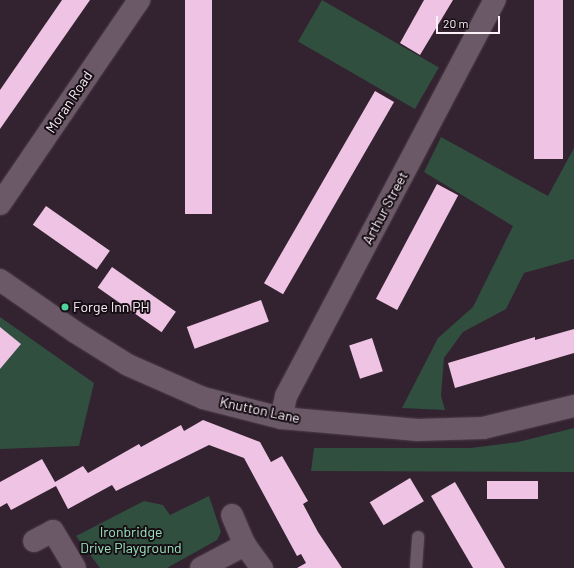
<!DOCTYPE html>
<style>
body{margin:0}
#map{position:relative;width:574px;height:568px;overflow:hidden;background:#33222f;font-family:Barlow,sans-serif}
div>[style]{position:absolute}
[style*='--x']{left:calc(var(--x)*1px);top:calc(var(--y)*1px);width:calc(var(--w)*1px);rotate:calc(var(--a)*1deg)}
.green>*{inset:0;background:#304f3f;transform-origin:0 0}
.building>*{inset:0;background:#eec3e3;transform-origin:0 0}
.roads{filter:drop-shadow(0 0 1px #4c3d48) drop-shadow(0 0 1px #4c3d48)}
.lane>*{height:12px;margin:-6px;padding:0 6px;transform-origin:6px;border-radius:6px;background:#6c5967}
.street>*{height:22px;margin:-11px;padding:0 11px;transform-origin:11px;border-radius:11px;background:#6c5967}
.secondary>*{height:22px;margin:-11px;padding:0 11px;transform-origin:11px;border-radius:11px;background:#6c5967}
.dots>*{width:11px;height:11px;translate:-50% -50%;box-sizing:border-box;border:2px solid #160e14;border-radius:50%}
span{translate:-50% -50%;white-space:nowrap;text-align:center;line-height:1.15;-webkit-text-stroke:4px #160e14;paint-order:stroke}
.street-label{font-size:14px;color:#fcf0f8}
.poi-label{font-size:14px;color:#fcf0f8}
.left{translate:0 -50%;text-align:left}
.park-label{font-size:14px;color:#98e4bd}
.scale{position:absolute;left:436px;top:16px;width:64px;height:18px;box-sizing:border-box;border:2px solid #fcf0f8;border-top:0;padding-left:5px;font-size:12px;line-height:14px;white-space:nowrap;color:#fcf0f8;-webkit-text-stroke:3px #160e14;paint-order:stroke}
</style>
<div id="map">
<div class="green">
<div style="left:322px;top:0;width:135px;height:48px;rotate:30deg"></div>
<div style="clip-path:polygon(441px 137px,548px 196px,574px 148px,574px 259px,524px 273px,506px 309px,463px 332px,444px 358px,441px 396px,445px 410px,402px 408px,438px 338px,473px 307px,513px 226px,424px 172px)"></div>
<div style="clip-path:polygon(0 317px,94px 383px,79px 446px,0 449px)"></div>
<div style="clip-path:polygon(574px 428px,574px 472px,311px 471px,314px 448px,471px 448px,518px 442px)"></div>
<div style="clip-path:polygon(209px 496px,221px 532px,217px 540px,167px 568px,100px 568px,76px 536px,144px 501px,163px 505px,170px 515px)"></div>
</div>
<div class="building">
<div style="clip-path:polygon(62px 0,90px 0,0 129px,0 90px)"></div>
<div style="left:185px;top:0;width:27px;height:214px"></div>
<div style="clip-path:polygon(424px 0,453px 0,420px 55px,400px 43px)"></div>
<div style="left:534px;top:0;width:29px;height:159px"></div>
<div style="left:375px;top:91px;width:22px;height:222px;rotate:30deg"></div>
<div style="left:437px;top:184px;width:24px;height:130px;rotate:28deg"></div>
<div style="left:46px;top:206px;width:78px;height:23px;rotate:35deg"></div>
<div style="left:112px;top:267px;width:78px;height:25px;rotate:35deg"></div>
<div style="left:261px;top:300px;width:23px;height:79px;rotate:70deg"></div>
<div style="clip-path:polygon(0 327px,21px 344px,0 369px)"></div>
<div style="clip-path:polygon(574px 329px,574px 353px,455px 388px,448px 363px,535px 337px,535px 340px)"></div>
<div style="left:372px;top:338px;width:35px;height:24px;rotate:72deg"></div>
<div style="clip-path:polygon(203px 420px,260px 442px,271px 462px,282px 456px,308px 501px,303px 504px,318px 532px,342px 568px,297px 568px,306px 563px,301px 554px,297px 556px,244px 458px,209px 445px,116px 491px,112px 485px,68px 509px,56px 486px,11px 510px,7px 503px,0 507px,0 482px,42px 459px,55px 482px,83px 466px,88px 473px,139px 444px,141px 447px,181px 425px,184px 431px)"></div>
<div style="left:410px;top:478px;width:27px;height:47px;rotate:59deg"></div>
<div style="left:487px;top:481px;width:51px;height:18px"></div>
<div style="clip-path:polygon(455px 482px,505px 568px,473px 568px,431px 496px)"></div>
</div>
<div class="roads">
<div class="lane">
<div style="--x:416;--y:568;--w:31;--a:-86"></div>
</div>
<div class="street">
<div style="--x:0;--y:204;--w:247;--a:-55.7"></div>
<div style="--x:281;--y:418;--w:23;--a:-77"></div>
<div style="--x:286;--y:396;--w:448;--a:-62.2"></div>
<div style="--x:232;--y:515;--w:33;--a:67"></div>
<div style="--x:245;--y:545;--w:29;--a:54"></div>
<div style="--x:34;--y:541;--w:21;--a:-28"></div>
<div style="--x:53;--y:531;--w:43;--a:59.3"></div>
<div style="--x:201;--y:568;--w:50;--a:-27.6"></div>
</div>
<div class="secondary">
<div style="--x:0;--y:280;--w:91;--a:34.7"></div>
<div style="--x:75;--y:332;--w:62;--a:31.9"></div>
<div style="--x:128;--y:365;--w:82;--a:23.7"></div>
<div style="--x:203;--y:398;--w:81;--a:14.4"></div>
<div style="--x:281;--y:418;--w:137;--a:5"></div>
<div style="--x:417;--y:430;--w:66;--a:-1.7"></div>
<div style="--x:483;--y:428;--w:94;--a:-13.6"></div>
</div>
</div>
<div class="dots">
<div style="left:65px;top:307px;background:#4fd399"></div>
</div>
<div class="street-label">
<span style="left:69px;top:102px;rotate:-56deg">Moran Road</span>
<span style="left:385px;top:208px;rotate:-62deg">Arthur Street</span>
<span style="left:260px;top:410px;rotate:12deg">Knutton Lane</span>
</div>
<div class="poi-label">
<span class="left" style="left:73px;top:307px">Forge Inn PH</span>
</div>
<div class="park-label">
<span style="left:131px;top:540px">Ironbridge<br>Drive Playground</span>
</div>
<div class="scale">20 m</div>
</div>
